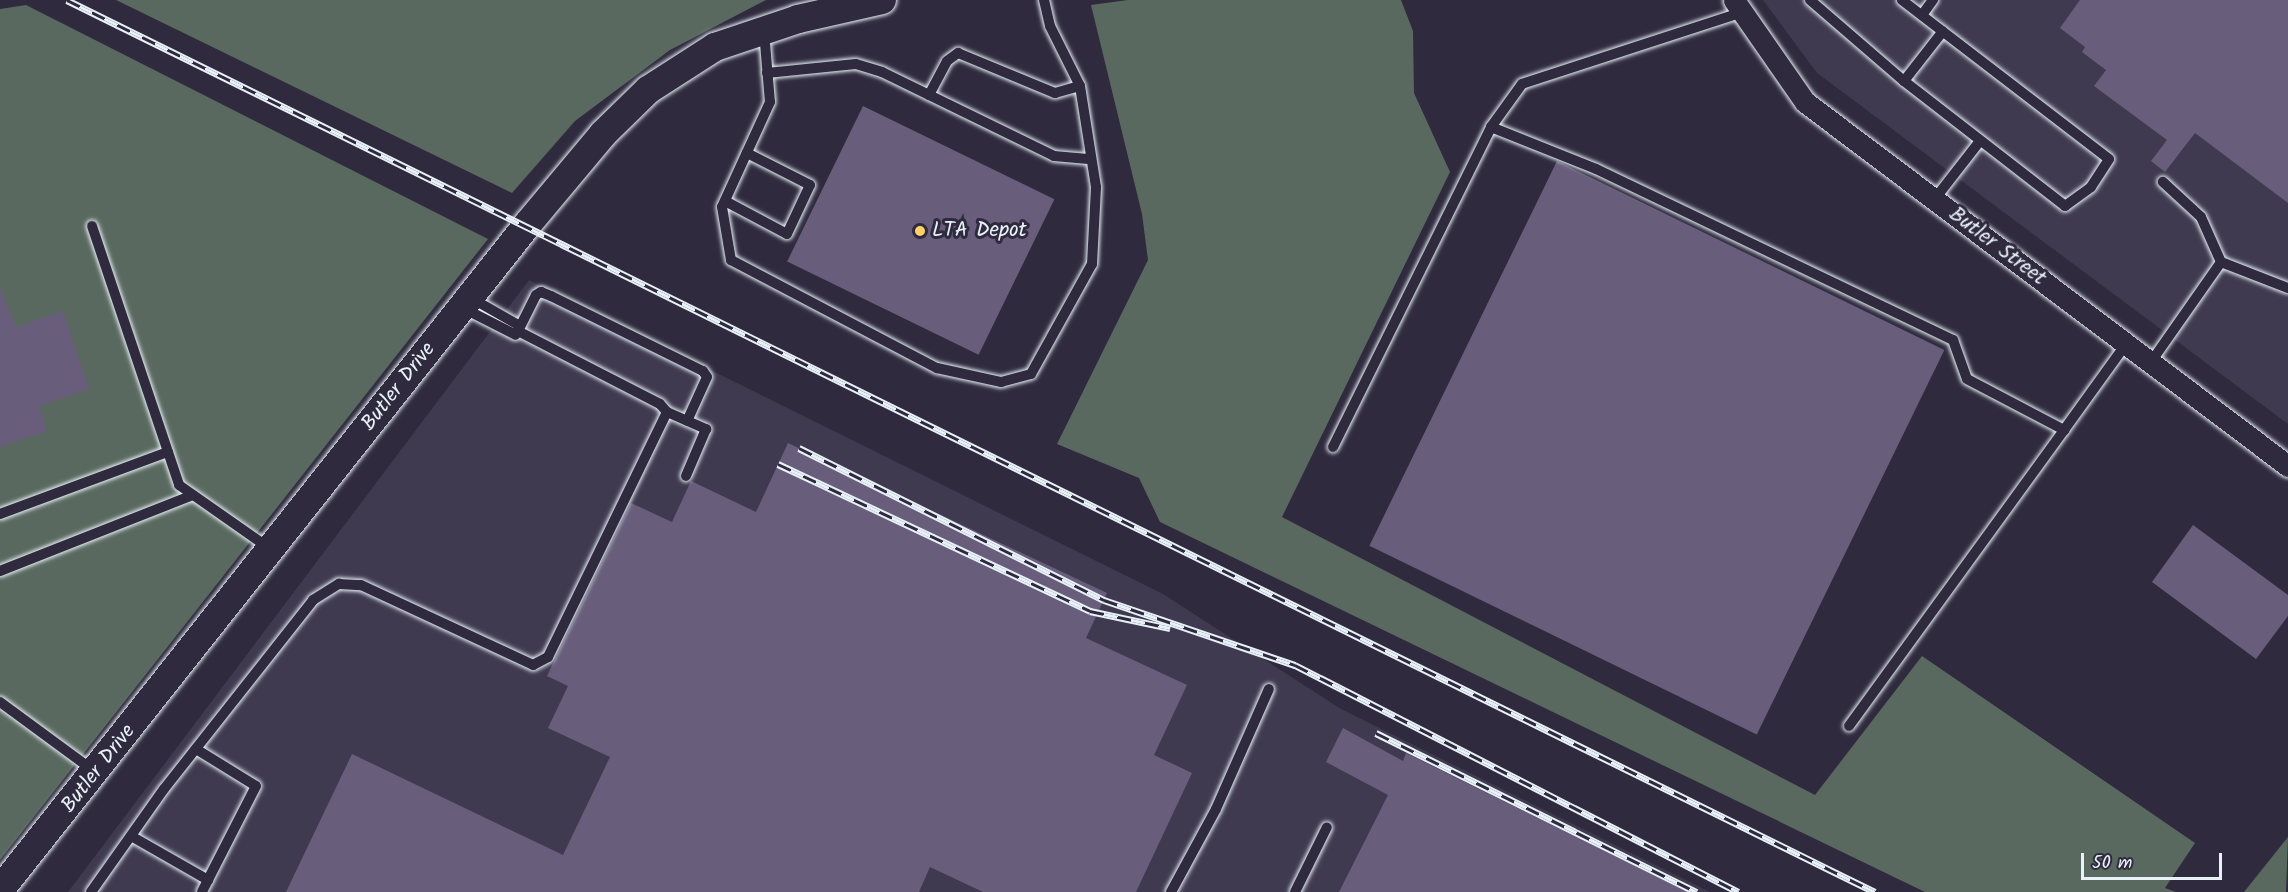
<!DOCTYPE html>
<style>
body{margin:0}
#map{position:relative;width:2288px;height:892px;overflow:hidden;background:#2f2a3d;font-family:Kalam,sans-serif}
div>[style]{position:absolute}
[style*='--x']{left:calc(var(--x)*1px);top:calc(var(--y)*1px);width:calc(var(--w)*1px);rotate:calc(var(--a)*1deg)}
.built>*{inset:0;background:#403a50}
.green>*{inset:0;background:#5a695f}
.building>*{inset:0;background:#685e7c;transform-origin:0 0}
.roads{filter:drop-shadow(0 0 2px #e8f1f8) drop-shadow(0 0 2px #e8f1f8)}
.lane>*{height:10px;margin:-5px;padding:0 5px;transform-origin:5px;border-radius:5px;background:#2f2a3d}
.street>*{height:21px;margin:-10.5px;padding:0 10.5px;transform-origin:10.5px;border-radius:10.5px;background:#2f2a3d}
.secondary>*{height:28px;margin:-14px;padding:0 14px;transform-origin:14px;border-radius:14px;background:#2f2a3d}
.rail>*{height:7px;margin-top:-3.5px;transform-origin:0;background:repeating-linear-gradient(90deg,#2f2a3d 0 14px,#e8f1f8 0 28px);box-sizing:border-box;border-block:2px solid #e8f1f8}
.dots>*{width:16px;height:16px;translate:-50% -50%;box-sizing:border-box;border:3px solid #2f2a3d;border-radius:50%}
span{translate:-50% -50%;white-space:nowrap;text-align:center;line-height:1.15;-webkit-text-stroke:6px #2f2a3d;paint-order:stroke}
.poi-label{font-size:21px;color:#e8f1f8}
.left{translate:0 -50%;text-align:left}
.street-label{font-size:21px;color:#e8f1f8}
.scale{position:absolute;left:2081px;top:853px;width:141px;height:27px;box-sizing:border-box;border:3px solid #e8f1f8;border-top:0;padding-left:8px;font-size:18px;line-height:21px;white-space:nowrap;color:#e8f1f8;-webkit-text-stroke:4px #2f2a3d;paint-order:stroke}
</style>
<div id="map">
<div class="built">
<div style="clip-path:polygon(1763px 0,2288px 0,2288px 424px,1817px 73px)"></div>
<div style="clip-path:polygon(529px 280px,1163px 594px,1341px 709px,1710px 892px,68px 892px)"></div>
</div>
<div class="green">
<div style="clip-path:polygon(116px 0,766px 0,670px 50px,575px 121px,512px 193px)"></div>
<div style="clip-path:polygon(1128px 0,1401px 0,1413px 31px,1414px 93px,1450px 172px,1282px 517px,1815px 795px,1922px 656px,2195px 843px,2165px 888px,2176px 892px,1925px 892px,1160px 522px,1139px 478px,1057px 444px,1148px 260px,1142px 214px,1091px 5px)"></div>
<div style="clip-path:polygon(26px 5px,488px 239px,0 860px,0 9px)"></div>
<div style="clip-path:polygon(2288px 837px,2286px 892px,2244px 892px)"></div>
</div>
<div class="building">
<div style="clip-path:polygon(2080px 0,2288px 0,2288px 203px,2195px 133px,2165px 172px,2151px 161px,2167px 140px,2094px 86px,2106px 70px,2082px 52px,2085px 47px,2060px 28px)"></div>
<div style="left:863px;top:106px;width:213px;height:173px;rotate:26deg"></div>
<div style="left:1557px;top:161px;width:431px;height:428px;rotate:26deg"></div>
<div style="clip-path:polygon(0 288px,16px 327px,63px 311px,89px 389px,39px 406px,47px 431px,0 447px)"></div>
<div style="clip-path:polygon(788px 443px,1107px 593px,1086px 638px,1187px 685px,1154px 755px,1192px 773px,1136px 892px,983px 892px,930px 867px,919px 892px,286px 892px,352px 754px,563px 855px,610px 757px,548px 728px,568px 686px,547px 676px,631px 503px,672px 522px,691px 481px,756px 512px)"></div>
<div style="clip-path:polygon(2193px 525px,2288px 595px,2288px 616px,2256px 659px,2152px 582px)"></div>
<div style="clip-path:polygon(1343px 728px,1403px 761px,1406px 753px,1688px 892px,1339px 892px,1388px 795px,1326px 762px)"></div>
</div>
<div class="roads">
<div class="lane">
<div style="--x:1810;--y:0;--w:124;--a:40.8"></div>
<div style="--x:1904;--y:81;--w:204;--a:37.8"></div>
<div style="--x:2065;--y:206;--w:32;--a:-36"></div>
<div style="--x:2091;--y:187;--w:33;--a:-57"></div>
<div style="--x:2109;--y:159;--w:261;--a:-142.5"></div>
<div style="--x:1743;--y:12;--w:232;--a:162"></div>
<div style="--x:1522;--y:84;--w:53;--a:125.8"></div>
<div style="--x:1491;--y:127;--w:113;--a:21.8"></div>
<div style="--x:1596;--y:169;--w:396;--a:25.6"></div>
<div style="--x:1953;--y:340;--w:41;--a:70.3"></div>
<div style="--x:1967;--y:379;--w:110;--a:27.7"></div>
<div style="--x:2064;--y:430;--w:106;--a:-54.2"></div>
<div style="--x:1922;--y:15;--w:19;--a:-54"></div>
<div style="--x:764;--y:31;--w:71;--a:85.2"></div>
<div style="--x:770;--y:102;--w:115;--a:114.6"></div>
<div style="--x:722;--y:207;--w:54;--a:80.4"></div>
<div style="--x:731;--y:260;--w:233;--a:27.7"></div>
<div style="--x:937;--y:368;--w:66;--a:12.3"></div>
<div style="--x:1001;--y:382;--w:31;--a:-15"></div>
<div style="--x:1031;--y:374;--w:126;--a:-61"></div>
<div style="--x:1092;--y:264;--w:77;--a:-87"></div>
<div style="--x:1096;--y:187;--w:102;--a:-99"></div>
<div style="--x:1080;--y:86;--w:67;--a:-116.6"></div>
<div style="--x:1050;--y:26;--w:27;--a:-103"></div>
<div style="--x:767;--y:73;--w:89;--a:-5.8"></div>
<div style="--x:856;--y:64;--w:27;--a:17"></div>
<div style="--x:882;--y:72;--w:191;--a:26"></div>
<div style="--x:1054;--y:156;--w:37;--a:5"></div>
<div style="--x:1904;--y:81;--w:63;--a:-52"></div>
<div style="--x:929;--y:95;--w:38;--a:-62"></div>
<div style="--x:947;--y:61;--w:14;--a:-36"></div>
<div style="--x:958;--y:53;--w:105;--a:22.4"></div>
<div style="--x:1055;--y:93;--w:26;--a:-16"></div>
<div style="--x:1934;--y:200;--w:75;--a:-52.1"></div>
<div style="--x:725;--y:201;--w:70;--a:28"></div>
<div style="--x:787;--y:234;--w:54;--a:-64.9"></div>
<div style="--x:810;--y:185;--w:71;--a:-153.1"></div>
<div style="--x:92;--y:226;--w:273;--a:71.4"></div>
<div style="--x:179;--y:485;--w:110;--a:35"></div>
<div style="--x:2221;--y:262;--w:72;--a:21.2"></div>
<div style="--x:471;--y:298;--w:56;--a:29.7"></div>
<div style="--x:463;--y:308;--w:59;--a:27"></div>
<div style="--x:2151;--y:362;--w:122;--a:-55"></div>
<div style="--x:2221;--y:262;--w:49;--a:-114"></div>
<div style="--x:2201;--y:217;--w:52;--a:-137.4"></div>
<div style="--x:667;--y:412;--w:43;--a:23.6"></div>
<div style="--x:706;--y:429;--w:51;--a:113.1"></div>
<div style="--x:1333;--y:447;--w:357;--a:-63.7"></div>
<div style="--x:0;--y:514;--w:179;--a:-20.3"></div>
<div style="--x:0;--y:571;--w:207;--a:-21.5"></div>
<div style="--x:0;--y:702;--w:117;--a:36.3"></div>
<div style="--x:1849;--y:726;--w:366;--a:-54"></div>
<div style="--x:196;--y:749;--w:70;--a:31.7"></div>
<div style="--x:256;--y:786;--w:106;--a:117.1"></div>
<div style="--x:131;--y:836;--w:89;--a:29.7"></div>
<div style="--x:208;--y:880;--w:13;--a:117"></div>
<div style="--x:91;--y:892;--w:126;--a:-54.7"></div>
<div style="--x:164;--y:789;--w:241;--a:-51.7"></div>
<div style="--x:313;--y:600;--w:31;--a:-32"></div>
<div style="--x:339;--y:584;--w:22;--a:3"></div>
<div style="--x:361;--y:585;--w:190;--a:24.9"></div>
<div style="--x:533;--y:665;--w:17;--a:-28"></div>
<div style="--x:548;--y:657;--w:272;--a:-64.1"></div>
<div style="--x:667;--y:412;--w:11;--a:-131"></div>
<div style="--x:660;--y:404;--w:160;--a:-152.8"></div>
<div style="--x:518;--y:331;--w:40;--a:-63.4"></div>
<div style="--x:536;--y:295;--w:6;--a:-31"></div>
<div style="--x:541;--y:292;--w:11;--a:22"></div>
<div style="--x:551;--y:296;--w:169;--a:26.3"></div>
<div style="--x:703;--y:371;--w:7;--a:56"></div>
<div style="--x:707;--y:377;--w:48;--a:114.4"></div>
<div style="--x:1171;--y:892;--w:94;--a:-61.5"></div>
<div style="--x:1216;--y:809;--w:131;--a:-66.2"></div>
<div style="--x:1295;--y:892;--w:72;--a:-63.8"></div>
</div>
<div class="street">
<div style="--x:1734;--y:0;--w:124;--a:55.2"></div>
<div style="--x:1805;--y:102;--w:605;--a:37"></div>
</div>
<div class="secondary">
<div style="--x:0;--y:890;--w:849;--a:-51.6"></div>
<div style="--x:527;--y:225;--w:119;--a:-50.1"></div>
<div style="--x:603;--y:134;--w:63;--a:-44.4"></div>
<div style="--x:648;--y:90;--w:80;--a:-32.7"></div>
<div style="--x:715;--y:47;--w:88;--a:-18.6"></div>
<div style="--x:798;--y:19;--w:86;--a:-12.7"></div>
</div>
</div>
<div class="rail">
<div style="--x:67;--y:0;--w:2016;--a:26.26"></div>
<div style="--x:799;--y:448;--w:341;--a:26.5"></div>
<div style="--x:1104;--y:600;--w:202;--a:18.8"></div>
<div style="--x:1295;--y:665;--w:498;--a:27.1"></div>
<div style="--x:778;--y:464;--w:345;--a:25.2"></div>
<div style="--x:1090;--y:611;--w:82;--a:12"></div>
<div style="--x:1376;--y:733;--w:358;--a:26.4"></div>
</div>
<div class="dots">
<div style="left:920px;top:231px;background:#ffd166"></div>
</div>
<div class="poi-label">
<span class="left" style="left:932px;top:231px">LTA Depot</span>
</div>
<div class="street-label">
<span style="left:1997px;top:247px;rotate:37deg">Butler Street</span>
<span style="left:399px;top:387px;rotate:-52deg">Butler Drive</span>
<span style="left:99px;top:769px;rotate:-52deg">Butler Drive</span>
</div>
<div class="scale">50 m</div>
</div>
